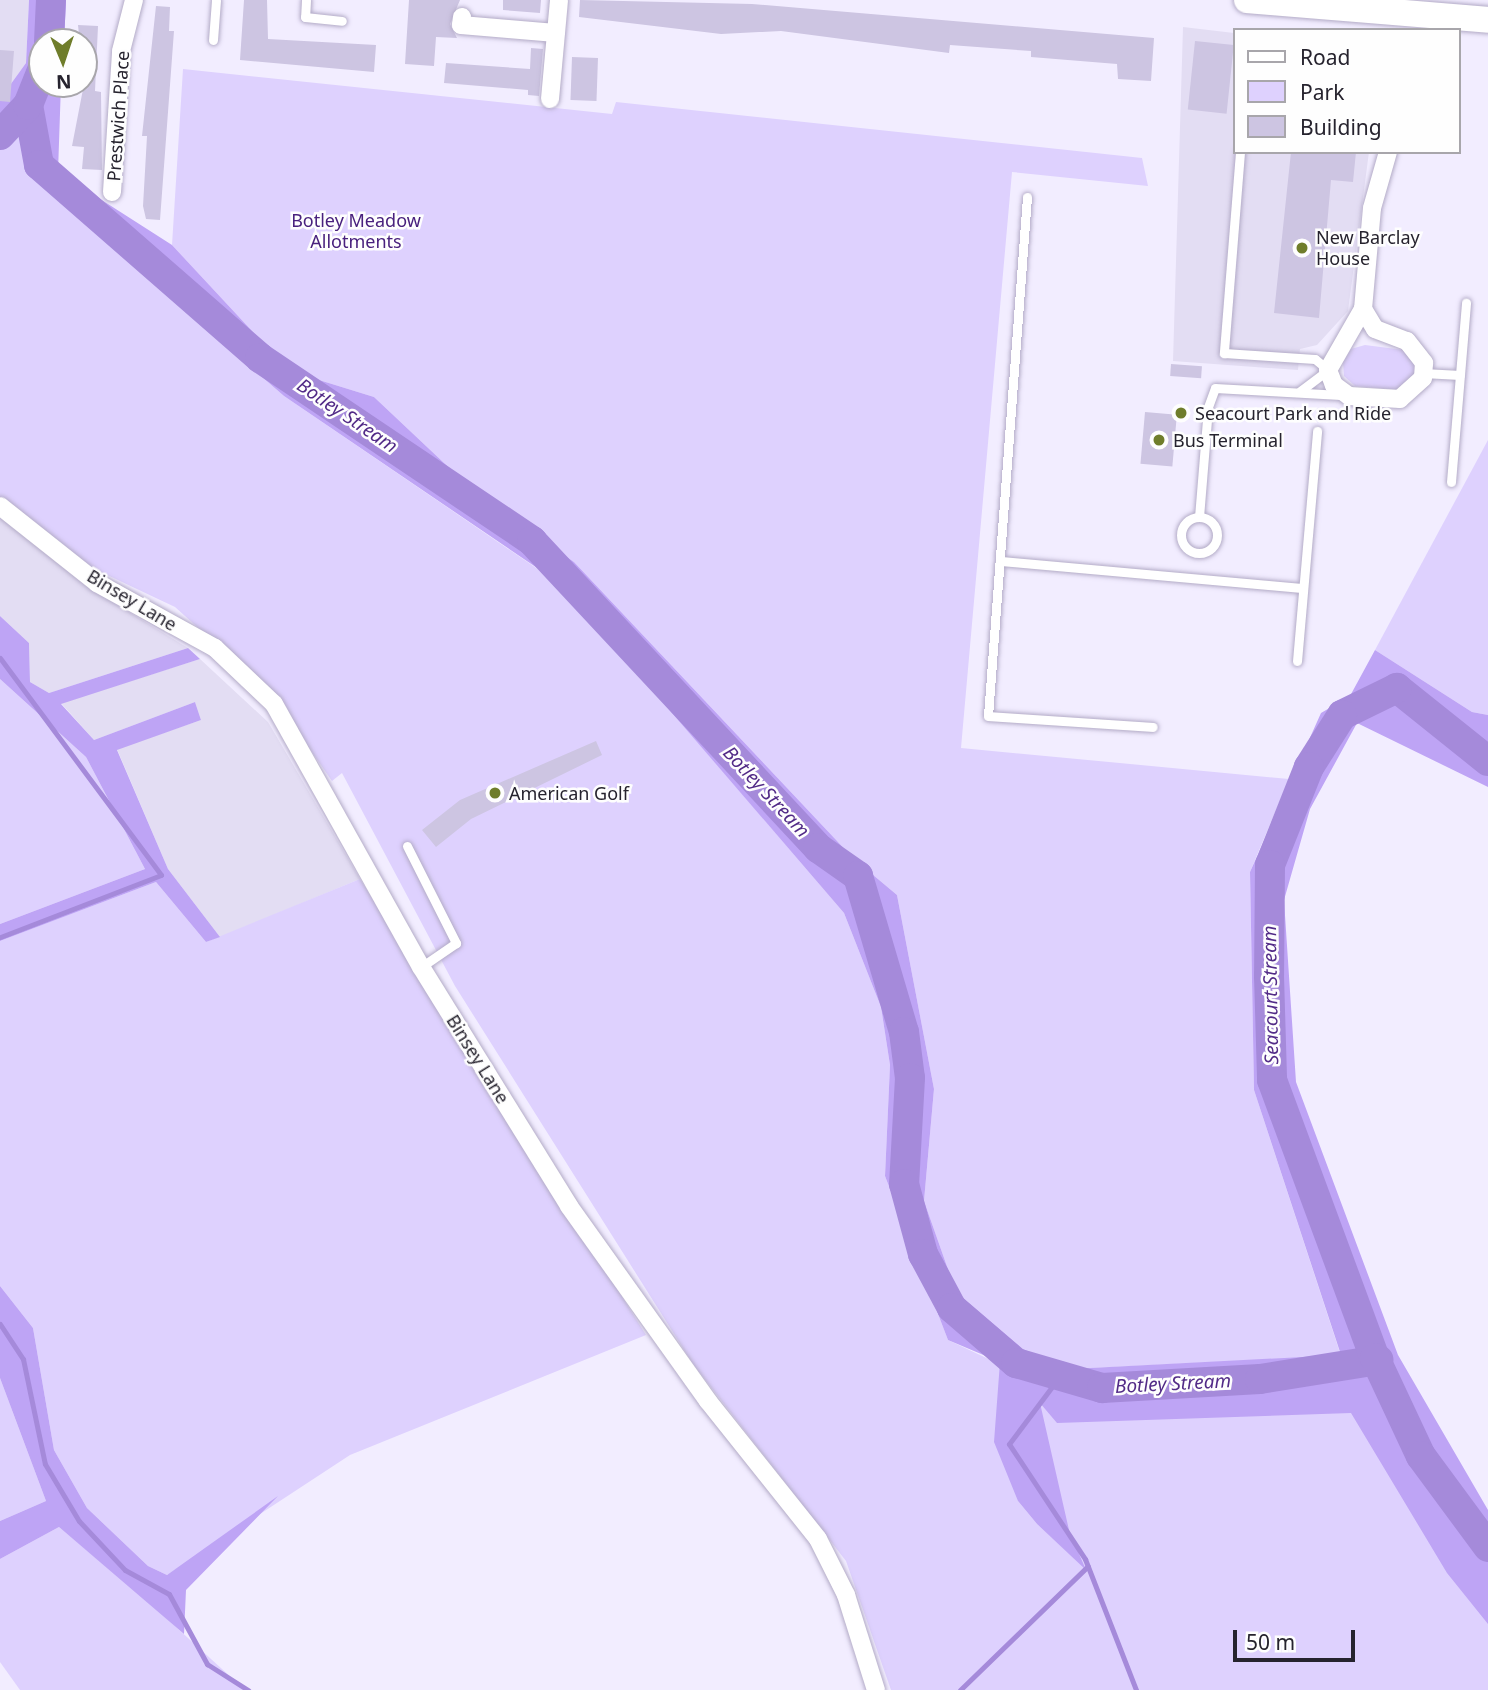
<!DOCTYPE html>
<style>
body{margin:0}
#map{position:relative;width:1488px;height:1690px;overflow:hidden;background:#f2edff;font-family:"Noto Sans",sans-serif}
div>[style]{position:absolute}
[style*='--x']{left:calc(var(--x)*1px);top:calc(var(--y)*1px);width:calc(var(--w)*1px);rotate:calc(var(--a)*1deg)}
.built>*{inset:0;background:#e3ddf3}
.green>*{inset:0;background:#ded1fe}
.forest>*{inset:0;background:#bea4f5}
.stream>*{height:5px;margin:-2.5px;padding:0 2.5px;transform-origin:2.5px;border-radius:2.5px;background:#a58ada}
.river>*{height:30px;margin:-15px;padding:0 15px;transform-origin:15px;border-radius:15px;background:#a58ada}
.building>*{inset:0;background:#cdc5e2;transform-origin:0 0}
.roads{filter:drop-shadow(0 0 2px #b3abc7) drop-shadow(0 0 2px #b3abc7)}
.lane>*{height:9px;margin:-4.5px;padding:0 4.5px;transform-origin:4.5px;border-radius:4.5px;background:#fff}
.lane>.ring{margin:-4.5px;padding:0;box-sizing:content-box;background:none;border:9px solid #fff;border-radius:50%}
.street>*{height:18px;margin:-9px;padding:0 9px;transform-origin:9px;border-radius:9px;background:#fff}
.primary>*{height:26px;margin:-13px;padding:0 13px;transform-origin:13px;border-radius:13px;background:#fff}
.dots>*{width:19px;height:19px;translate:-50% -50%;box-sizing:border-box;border:4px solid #fefefe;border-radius:50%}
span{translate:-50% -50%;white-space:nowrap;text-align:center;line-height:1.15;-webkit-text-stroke:5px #fefefe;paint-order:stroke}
.street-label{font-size:18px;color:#26232e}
.park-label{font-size:18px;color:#49217e}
.poi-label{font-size:18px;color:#26232e}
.left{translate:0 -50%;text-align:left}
.water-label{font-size:19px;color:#522b87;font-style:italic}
.legend{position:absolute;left:1233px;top:28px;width:228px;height:126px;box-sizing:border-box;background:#fefefe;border:2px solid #a8a6ab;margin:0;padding:9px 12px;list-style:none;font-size:21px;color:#26232e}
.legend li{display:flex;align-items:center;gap:14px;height:35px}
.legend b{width:35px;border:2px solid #a8a6ab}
.north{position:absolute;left:28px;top:28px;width:70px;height:70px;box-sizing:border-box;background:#fefefe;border:2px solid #a8a6ab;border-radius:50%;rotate:178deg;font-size:19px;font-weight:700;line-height:28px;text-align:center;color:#26232e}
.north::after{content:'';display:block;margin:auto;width:24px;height:32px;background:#6f7d2b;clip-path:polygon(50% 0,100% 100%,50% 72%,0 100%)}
.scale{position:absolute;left:1233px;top:1630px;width:122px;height:32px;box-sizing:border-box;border:4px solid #26232e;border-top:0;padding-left:9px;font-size:21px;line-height:24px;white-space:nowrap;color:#26232e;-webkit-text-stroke:5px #fefefe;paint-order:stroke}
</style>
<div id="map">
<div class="built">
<div style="clip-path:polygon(0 0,29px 0,26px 63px,0 99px)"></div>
<div style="clip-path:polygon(1183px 27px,1234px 33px,1234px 152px,1369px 152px,1348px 311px,1317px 345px,1300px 349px,1298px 370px,1173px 361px)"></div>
<div style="clip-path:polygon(0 517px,89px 588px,188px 648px,49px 693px,30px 682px,29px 643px,0 616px)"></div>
<div style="clip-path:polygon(200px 659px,268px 722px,360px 879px,220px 937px,168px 869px,117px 749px,201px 720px,195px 702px,94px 740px,61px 703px)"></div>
</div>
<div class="green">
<div style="clip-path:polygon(183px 69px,612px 114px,616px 102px,1142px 158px,1148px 186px,1012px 172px,961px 748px,1289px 779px,1250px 872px,1254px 1090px,1341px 1356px,1071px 1369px,1023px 1349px,956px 1292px,924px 1201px,934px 1089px,897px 895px,854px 859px,574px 562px,478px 495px,374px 397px,319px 380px,267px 347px,172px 245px)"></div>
<div style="clip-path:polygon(evenodd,18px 135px,37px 181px,284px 396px,545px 574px,550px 570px,844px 913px,881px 1007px,890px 1065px,885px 1176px,948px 1340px,1093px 1408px,1357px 1375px,1488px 1609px,1488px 1690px,891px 1690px,846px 1561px,693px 1364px,455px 986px,342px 773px,332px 781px,270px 692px,175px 607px,84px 564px,0 499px,0 150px,18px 135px,1018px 1501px,1069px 1530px,1085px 1568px,1037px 1524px,1018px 1501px)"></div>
<div style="clip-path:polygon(1365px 345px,1404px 350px,1417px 365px,1415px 377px,1401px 390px,1355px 386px,1344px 376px,1343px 362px,1351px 349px)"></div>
<div style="clip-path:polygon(1488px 440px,1488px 715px,1472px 712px,1375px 650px)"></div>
<div style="clip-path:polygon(0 679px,86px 757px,145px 869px,0 924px)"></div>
<div style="clip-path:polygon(360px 879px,646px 1335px,350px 1455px,167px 1575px,148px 1566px,87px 1508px,54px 1450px,33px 1328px,0 1286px,0 941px,156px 882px,206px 942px)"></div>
<div style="clip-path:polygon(0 1378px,46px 1501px,0 1521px)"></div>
<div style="clip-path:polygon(59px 1527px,154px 1607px,245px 1690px,20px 1690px,0 1662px,0 1559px)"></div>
</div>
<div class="forest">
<div style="clip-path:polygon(29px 0,66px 0,64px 42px,42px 42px,42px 84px,61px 84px,58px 172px,172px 245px,267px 347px,319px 380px,374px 397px,478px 495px,574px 562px,854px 859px,897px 895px,934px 1089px,924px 1201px,956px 1292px,1023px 1349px,1071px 1369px,1341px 1355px,1254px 1090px,1250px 872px,1321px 713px,1350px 696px,1375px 650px,1472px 712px,1488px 715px,1488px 787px,1357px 723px,1310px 809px,1284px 900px,1296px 1082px,1398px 1355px,1488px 1510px,1488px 1624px,1447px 1573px,1351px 1413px,1057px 1423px,1040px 1403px,1069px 1530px,1086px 1570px,1037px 1524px,1018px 1501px,994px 1442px,1000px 1362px,948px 1340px,885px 1176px,890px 1065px,881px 1007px,844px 913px,550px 571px,546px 574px,284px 396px,37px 181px,19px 136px,0 150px,0 99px,26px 63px)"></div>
<div style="clip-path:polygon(0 616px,29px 643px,30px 682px,49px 693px,188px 648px,200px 659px,61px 704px,94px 740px,195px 702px,201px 720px,117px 750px,168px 869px,220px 937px,206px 942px,156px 882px,0 941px,0 924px,145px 869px,86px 757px,0 679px)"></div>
<div style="clip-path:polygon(0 1286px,33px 1328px,54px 1450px,87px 1508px,148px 1566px,167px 1575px,278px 1496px,186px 1590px,184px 1634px,59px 1527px,0 1559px,0 1521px,46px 1501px,0 1378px)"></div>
</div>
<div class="stream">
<div style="--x:0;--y:658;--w:270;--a:53.4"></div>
<div style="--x:161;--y:875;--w:173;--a:158.9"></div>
<div style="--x:0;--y:1324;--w:42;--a:56.7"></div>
<div style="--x:23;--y:1359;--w:107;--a:78.2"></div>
<div style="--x:45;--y:1464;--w:66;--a:59.2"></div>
<div style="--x:79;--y:1521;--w:67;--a:46.8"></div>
<div style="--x:125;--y:1570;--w:50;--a:28.6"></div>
<div style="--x:169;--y:1594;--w:80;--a:61.5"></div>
<div style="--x:207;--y:1664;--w:49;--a:32.4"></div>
<div style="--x:1060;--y:1376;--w:85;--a:126.9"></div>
<div style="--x:1009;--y:1444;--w:138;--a:56.5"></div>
<div style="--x:1085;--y:1559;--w:141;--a:68.7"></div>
<div style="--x:960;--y:1690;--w:178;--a:-44.1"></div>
</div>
<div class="river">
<div style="--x:49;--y:42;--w:42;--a:-87.3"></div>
<div style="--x:28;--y:105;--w:61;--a:79.6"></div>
<div style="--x:39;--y:165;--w:293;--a:41.1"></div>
<div style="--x:260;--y:358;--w:328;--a:33.9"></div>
<div style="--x:532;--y:541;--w:420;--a:47"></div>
<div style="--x:818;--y:848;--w:49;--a:35"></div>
<div style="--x:858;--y:876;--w:163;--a:73.6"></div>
<div style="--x:904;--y:1032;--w:46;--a:82.6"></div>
<div style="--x:910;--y:1078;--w:106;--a:93.2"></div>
<div style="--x:904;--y:1184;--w:73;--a:74.8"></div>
<div style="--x:923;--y:1254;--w:61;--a:61.8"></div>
<div style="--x:952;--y:1308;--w:84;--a:40.7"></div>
<div style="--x:1016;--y:1363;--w:90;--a:16.2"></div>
<div style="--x:1102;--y:1388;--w:158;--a:-3.3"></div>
<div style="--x:1260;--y:1379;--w:120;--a:-9.1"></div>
<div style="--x:0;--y:135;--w:41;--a:-47"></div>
<div style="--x:28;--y:105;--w:37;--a:-68"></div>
<div style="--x:1488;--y:761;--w:117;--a:-141.3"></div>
<div style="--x:1397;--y:688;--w:61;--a:153.9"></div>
<div style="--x:1342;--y:715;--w:62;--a:122.4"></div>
<div style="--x:1309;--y:767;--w:105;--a:111.7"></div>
<div style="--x:1270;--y:865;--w:111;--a:90.5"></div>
<div style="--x:1269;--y:976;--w:104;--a:88.3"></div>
<div style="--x:1272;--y:1080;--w:296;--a:69.7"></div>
<div style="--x:1375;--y:1358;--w:108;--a:64.9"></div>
<div style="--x:1421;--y:1456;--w:113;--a:53.6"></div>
</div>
<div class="building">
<div style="clip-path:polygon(244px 0,267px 0,268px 39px,376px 45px,374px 72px,240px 60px)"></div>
<div style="clip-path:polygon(409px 0,460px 0,450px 24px,457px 38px,436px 37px,434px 66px,405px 64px)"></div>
<div style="clip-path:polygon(503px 0,541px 0,540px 13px,503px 10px)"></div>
<div style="clip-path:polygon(580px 0,752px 4px,1154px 38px,1151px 81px,1118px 79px,1117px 64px,1031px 57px,1031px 51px,950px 45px,949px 53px,781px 31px,721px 34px,579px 17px)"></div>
<div style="clip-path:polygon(156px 6px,170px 7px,169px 31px,174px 31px,160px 220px,146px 219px,143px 206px,147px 136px,142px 136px)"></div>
<div style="clip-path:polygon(78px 25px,98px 26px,95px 91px,101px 92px,102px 170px,82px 169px,84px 147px,72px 146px,84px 84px)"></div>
<div style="left:1195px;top:41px;width:39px;height:69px;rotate:6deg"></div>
<div style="clip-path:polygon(531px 48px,543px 49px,539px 96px,528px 95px,528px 90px,444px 83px,446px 63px,530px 69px)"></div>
<div style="clip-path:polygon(0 50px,14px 51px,10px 102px,0 101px)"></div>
<div style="left:572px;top:57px;width:26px;height:43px;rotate:2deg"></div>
<div style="clip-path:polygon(1291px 152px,1356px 152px,1353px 182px,1331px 180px,1319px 318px,1274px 313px)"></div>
<div style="left:1171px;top:364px;width:31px;height:12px;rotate:4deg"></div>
<div style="left:1145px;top:412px;width:32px;height:52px;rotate:5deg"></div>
<div style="clip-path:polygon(596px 741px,602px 755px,471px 819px,436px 847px,422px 830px,460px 800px)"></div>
</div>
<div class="roads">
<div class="lane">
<div style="--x:306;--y:0;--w:17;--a:93"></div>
<div style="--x:305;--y:17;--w:37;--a:6"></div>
<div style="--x:213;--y:40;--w:40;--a:-85.7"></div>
<div style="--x:1240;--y:152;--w:202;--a:94.6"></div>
<div style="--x:1224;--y:353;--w:91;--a:3.8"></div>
<div style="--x:1315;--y:359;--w:17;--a:40"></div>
<div style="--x:1328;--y:370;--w:35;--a:143"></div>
<div style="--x:1027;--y:197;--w:520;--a:94.3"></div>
<div style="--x:988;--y:716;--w:165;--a:3.8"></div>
<div style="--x:1423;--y:373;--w:37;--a:3"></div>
<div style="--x:1451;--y:482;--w:180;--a:-85.2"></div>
<div class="ring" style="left:1181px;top:517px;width:27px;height:27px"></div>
<div style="--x:1199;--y:517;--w:110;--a:-85.3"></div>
<div style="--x:1208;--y:407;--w:20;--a:-70"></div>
<div style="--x:1215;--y:388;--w:126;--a:3.2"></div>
<div style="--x:1000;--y:561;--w:304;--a:5.1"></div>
<div style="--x:1297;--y:661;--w:231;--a:-85"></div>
<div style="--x:407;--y:846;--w:109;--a:63.2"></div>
<div style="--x:456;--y:943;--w:42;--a:145.6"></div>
</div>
<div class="street">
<div style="--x:462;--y:17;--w:8;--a:97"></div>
<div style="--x:461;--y:25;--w:95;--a:4.8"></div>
<div style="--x:550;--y:99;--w:99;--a:-84.8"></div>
<div style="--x:112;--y:192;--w:141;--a:-86.3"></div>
<div style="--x:121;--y:51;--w:53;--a:-75.7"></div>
<div style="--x:1363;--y:309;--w:23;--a:59"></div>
<div style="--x:1375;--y:329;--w:34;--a:21"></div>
<div style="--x:1407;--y:341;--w:28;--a:52"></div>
<div style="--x:1424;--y:363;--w:15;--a:94"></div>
<div style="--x:1423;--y:378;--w:31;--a:138"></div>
<div style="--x:1400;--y:399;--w:51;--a:-176.6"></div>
<div style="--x:1349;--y:396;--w:19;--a:-144"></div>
<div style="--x:1334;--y:385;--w:16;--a:-112"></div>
<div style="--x:1328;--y:370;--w:70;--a:-60.2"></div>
<div style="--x:1363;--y:309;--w:101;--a:-84.9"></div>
<div style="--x:1372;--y:208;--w:58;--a:-74.1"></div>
<div style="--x:0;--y:506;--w:124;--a:38.4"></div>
<div style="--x:97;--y:583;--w:135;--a:28.8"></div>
<div style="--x:215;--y:648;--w:81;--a:43.5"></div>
<div style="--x:274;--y:704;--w:301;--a:60.8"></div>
<div style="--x:421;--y:967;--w:281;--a:58.2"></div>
<div style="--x:569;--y:1206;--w:239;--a:54.5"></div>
<div style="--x:708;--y:1401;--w:176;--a:51.4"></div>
<div style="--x:818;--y:1539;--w:63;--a:63.4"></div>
<div style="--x:846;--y:1595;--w:100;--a:72.5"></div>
</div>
<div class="primary">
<div style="--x:1247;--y:0;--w:242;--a:4.7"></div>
</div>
</div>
<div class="dots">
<div style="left:1302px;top:248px;background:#6f7d2b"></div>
<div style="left:1181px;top:413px;background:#6f7d2b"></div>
<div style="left:1159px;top:440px;background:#6f7d2b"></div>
<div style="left:495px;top:793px;background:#6f7d2b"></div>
</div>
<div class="street-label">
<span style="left:118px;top:116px;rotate:-86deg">Prestwich Place</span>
<span style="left:132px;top:600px;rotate:31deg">Binsey Lane</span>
<span style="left:478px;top:1059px;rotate:58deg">Binsey Lane</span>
</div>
<div class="park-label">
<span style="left:356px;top:231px">Botley Meadow<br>Allotments</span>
</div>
<div class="poi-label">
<span class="left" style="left:1316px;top:248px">New Barclay<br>House</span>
<span class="left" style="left:1195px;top:413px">Seacourt Park and Ride</span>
<span class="left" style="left:1173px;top:440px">Bus Terminal</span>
<span class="left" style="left:509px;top:793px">American Golf</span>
</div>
<div class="water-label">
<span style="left:347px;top:416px;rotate:34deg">Botley Stream</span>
<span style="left:766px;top:792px;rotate:47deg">Botley Stream</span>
<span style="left:1271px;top:995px;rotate:-91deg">Seacourt Stream</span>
<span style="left:1173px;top:1384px;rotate:-3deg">Botley Stream</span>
</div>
<ul class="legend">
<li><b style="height:9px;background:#fff"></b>Road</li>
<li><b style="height:19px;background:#ded1fe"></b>Park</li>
<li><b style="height:19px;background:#cdc5e2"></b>Building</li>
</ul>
<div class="north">N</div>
<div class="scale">50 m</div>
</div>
